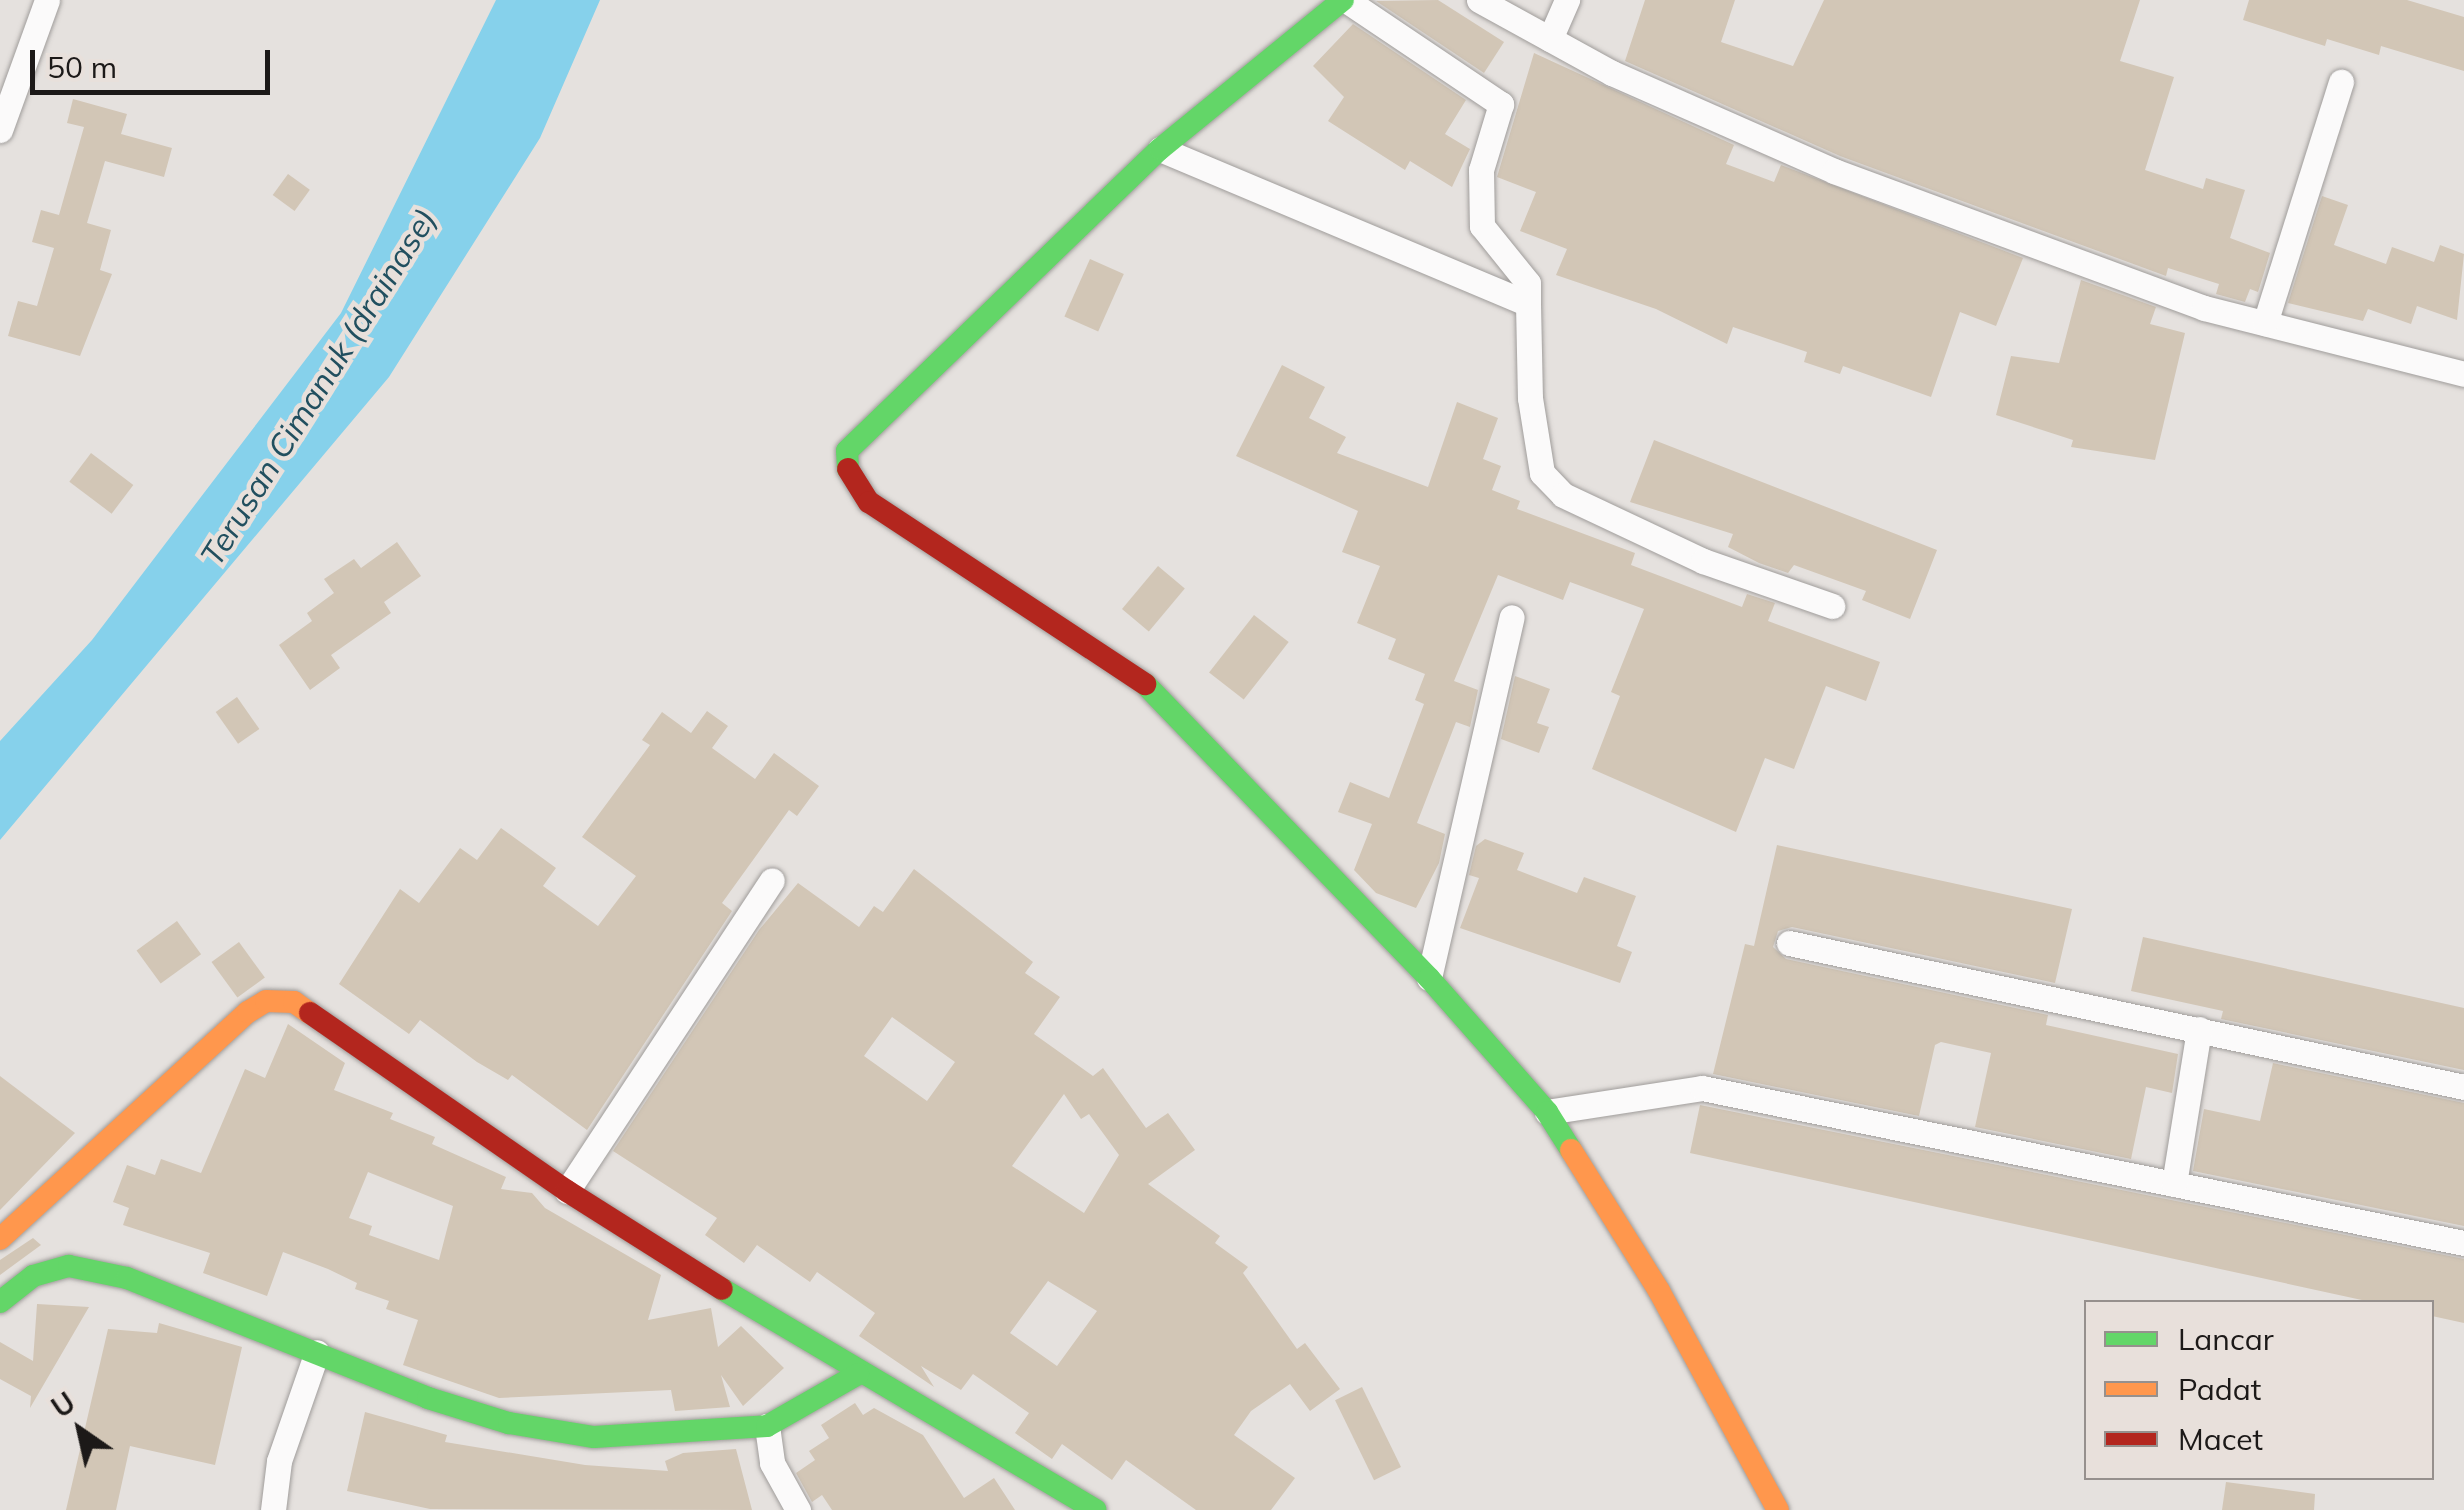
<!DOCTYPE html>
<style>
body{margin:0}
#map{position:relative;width:2464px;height:1510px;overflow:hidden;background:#e5e1de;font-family:Mulish,sans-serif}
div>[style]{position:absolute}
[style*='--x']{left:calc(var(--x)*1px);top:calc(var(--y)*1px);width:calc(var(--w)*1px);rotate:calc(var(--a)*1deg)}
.water>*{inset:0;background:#86d1eb}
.building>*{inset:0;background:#d2c6b6;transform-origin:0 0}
.roads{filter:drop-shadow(0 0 2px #a09d9b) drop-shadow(0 0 2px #a09d9b)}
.street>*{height:25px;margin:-12.5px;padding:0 12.5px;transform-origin:12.5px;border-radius:12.5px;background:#fbfafa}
.fast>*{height:22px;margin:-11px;padding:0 11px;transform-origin:11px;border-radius:11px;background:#63d668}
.slow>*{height:22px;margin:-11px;padding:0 11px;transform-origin:11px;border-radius:11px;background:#ff974d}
.jam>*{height:22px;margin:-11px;padding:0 11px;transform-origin:11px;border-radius:11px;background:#b3261e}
span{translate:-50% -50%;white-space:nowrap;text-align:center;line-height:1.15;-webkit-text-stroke:9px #e8e0db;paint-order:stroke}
.water-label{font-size:32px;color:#214f5f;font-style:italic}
.legend{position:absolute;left:2084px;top:1300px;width:350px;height:180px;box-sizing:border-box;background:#e8e0db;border:2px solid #96908d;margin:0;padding:12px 18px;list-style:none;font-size:30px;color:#1c1918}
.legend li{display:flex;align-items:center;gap:20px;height:50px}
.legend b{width:50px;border:2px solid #96908d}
.north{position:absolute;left:30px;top:1380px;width:100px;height:100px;-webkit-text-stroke:8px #e8e0db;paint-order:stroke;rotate:326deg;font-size:28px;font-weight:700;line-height:40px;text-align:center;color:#1c1918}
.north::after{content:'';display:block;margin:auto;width:35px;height:45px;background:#1c1918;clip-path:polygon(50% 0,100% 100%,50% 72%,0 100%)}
.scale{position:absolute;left:30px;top:50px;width:240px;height:45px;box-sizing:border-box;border:5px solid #1c1918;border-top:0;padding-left:12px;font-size:30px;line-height:35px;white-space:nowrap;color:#1c1918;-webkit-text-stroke:8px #e8e0db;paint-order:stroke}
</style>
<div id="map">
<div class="water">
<div style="clip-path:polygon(496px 0,600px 0,540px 138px,389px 377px,0 840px,0 741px,92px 640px,341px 313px)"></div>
</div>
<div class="building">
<div style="clip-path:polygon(1438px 0,1504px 42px,1484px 73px,1376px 1px)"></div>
<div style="clip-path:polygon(1645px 0,1735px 0,1721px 42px,1793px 66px,1824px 0,2140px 0,2120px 61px,2174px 77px,2145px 170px,2203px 189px,2206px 178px,2245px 190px,2230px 238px,2270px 253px,2258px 292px,2250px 289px,2245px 302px,2216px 294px,2219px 284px,2168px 268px,2166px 276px,1840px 156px,1625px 61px)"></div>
<div style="clip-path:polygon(2249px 0,2407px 0,2464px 17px,2464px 71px,2381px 46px,2379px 55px,2327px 39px,2325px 46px,2243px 20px)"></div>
<div style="clip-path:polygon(1353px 24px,1466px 100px,1445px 134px,1470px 149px,1452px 187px,1410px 161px,1405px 170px,1328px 121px,1344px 97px,1313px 66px)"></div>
<div style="clip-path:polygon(1534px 53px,1734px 145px,1726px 164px,1774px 182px,1781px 165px,2023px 258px,1996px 326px,1960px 312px,1931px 397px,1843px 366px,1840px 374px,1804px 362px,1807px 352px,1733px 327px,1727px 344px,1656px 309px,1556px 275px,1567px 249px,1520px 231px,1536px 192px,1497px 177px)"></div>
<div style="clip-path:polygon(73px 99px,127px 114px,121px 134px,172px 148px,164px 177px,105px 161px,87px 223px,111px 230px,100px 270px,112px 274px,80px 356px,8px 336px,18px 301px,37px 306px,54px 248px,32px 242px,41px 210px,59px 215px,84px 127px,67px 123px)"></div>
<div style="left:288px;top:174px;width:27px;height:26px;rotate:36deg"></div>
<div style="clip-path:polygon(2322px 196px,2348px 205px,2334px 245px,2386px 264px,2392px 247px,2434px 262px,2440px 245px,2464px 254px,2457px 320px,2417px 306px,2411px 324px,2368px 309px,2363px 321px,2288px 303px)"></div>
<div style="left:1090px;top:259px;width:37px;height:63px;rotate:24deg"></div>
<div style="clip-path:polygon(2081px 280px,2156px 307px,2150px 324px,2185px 333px,2155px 460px,2071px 447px,2073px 440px,1996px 415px,2011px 356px,2059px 363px)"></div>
<div style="clip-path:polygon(1282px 365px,1325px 387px,1309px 418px,1346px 437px,1337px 453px,1428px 487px,1457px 402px,1498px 418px,1483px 459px,1501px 466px,1492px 490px,1520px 501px,1517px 509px,1635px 553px,1631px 565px,1742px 607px,1747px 594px,1775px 603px,1768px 621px,1880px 662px,1866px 701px,1826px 686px,1794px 769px,1765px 758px,1736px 832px,1592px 769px,1620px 696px,1611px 692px,1644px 609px,1570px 582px,1563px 600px,1498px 575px,1454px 681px,1478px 690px,1470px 727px,1456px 722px,1417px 823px,1445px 834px,1439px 863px,1416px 908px,1376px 893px,1354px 870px,1372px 824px,1338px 812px,1350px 782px,1389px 798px,1424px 704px,1415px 700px,1425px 674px,1388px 659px,1396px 639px,1357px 623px,1380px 566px,1342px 552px,1358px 511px,1236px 456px)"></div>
<div style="clip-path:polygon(1654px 440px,1937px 550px,1910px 619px,1862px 600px,1866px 591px,1794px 565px,1788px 573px,1759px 563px,1728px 547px,1733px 534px,1630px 502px)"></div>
<div style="left:91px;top:453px;width:53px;height:36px;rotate:37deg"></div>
<div style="clip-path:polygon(397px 542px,421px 576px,384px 602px,391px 613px,331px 655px,340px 668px,310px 690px,279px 645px,312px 621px,307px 613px,334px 593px,324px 579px,354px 559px,361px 568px)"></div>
<div style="left:1158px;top:566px;width:35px;height:56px;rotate:40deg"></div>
<div style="left:1254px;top:615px;width:44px;height:73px;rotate:38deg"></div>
<div style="clip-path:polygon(1515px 676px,1550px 689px,1537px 723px,1549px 727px,1539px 753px,1501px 739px)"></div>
<div style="left:237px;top:697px;width:39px;height:26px;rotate:55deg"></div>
<div style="clip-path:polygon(707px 711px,728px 726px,712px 748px,755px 779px,774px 753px,819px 786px,797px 816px,789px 810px,722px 903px,732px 911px,587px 1130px,512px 1075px,508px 1080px,477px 1062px,420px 1020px,409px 1034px,339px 984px,400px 889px,419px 903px,460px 848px,477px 860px,501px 828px,556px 868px,543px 886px,598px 926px,636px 876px,582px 837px,650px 745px,642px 740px,662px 712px,691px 733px)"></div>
<div style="clip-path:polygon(1485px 839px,1524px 853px,1517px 870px,1577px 893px,1584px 877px,1636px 896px,1617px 946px,1632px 952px,1620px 983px,1460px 928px,1479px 878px,1469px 875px,1476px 846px)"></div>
<div style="clip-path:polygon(1777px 845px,2072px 909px,2055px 983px,1792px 927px,1778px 931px,1773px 947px,1786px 959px,2048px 1015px,2046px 1025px,2178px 1054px,2172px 1093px,2146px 1087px,2131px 1159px,1975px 1127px,1991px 1053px,1941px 1042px,1935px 1045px,1919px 1116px,1713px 1074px,1745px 944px,1754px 946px)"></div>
<div style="clip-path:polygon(evenodd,914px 869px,1033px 962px,1025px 973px,1060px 997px,1034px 1034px,1093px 1076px,1103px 1068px,1146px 1128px,1168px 1113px,1195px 1150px,1148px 1184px,1220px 1236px,1215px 1243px,1248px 1267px,1243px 1273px,1297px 1349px,1305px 1343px,1340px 1389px,1310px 1411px,1290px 1384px,1251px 1411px,1234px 1435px,1295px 1478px,1271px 1510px,1196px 1510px,1126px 1460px,1112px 1480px,1062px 1444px,1052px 1459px,1015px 1433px,1029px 1413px,973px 1374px,961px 1390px,921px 1366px,934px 1387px,859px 1336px,875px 1313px,817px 1272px,810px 1282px,757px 1245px,744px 1263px,705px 1235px,717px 1218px,613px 1151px,759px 930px,798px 883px,859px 927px,874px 906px,883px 912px,914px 869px,892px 1017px,955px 1062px,927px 1101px,864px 1056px,892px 1017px,914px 869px,1064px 1094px,1081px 1119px,1089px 1114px,1119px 1155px,1084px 1213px,1012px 1166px,1064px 1094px,914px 869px,1048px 1281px,1097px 1311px,1057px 1366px,1010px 1333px,1048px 1281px)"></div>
<div style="left:177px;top:921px;width:41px;height:50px;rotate:54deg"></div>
<div style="clip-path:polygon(2143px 937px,2464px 1008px,2464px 1070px,2221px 1019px,2223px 1011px,2131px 991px)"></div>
<div style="left:239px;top:942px;width:44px;height:34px;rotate:54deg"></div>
<div style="clip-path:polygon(evenodd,288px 1024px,345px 1063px,334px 1090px,393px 1113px,390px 1119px,435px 1137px,432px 1144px,506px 1177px,501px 1189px,532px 1193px,545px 1208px,661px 1275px,648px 1320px,711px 1308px,718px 1347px,741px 1326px,784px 1368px,743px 1406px,721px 1375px,730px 1407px,675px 1411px,671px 1390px,499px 1398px,403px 1365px,418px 1320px,386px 1309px,389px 1301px,355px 1289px,357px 1283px,328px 1269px,283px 1252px,267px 1296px,203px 1273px,210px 1253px,123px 1225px,129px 1208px,113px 1202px,127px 1165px,155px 1175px,161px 1159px,201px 1173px,245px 1069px,265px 1078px,288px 1024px,368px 1172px,453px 1206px,439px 1260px,369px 1235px,372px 1226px,349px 1218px,368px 1172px)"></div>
<div style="clip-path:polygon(2273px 1063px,2464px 1103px,2464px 1226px,2193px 1171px,2204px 1109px,2260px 1121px)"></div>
<div style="clip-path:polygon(0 1076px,75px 1133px,0 1210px)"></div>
<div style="clip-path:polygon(1700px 1105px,2464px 1259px,2464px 1323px,2432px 1316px,2432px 1302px,2371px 1302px,1690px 1153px)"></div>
<div style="clip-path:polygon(33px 1238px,41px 1245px,0 1275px,0 1260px)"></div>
<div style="clip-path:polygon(37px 1304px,89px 1307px,30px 1408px,31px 1396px,0 1379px,0 1342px,33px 1361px)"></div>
<div style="clip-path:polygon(159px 1323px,242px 1347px,215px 1465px,130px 1446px,116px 1510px,66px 1510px,108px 1329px,157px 1333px)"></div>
<div style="left:1362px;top:1387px;width:89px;height:30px;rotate:64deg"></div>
<div style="clip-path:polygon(855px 1403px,863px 1415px,874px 1408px,923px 1435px,964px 1498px,994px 1478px,1015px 1510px,832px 1510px,822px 1495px,812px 1502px,796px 1473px,815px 1460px,809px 1451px,829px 1438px,821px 1425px)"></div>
<div style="clip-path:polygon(365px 1412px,447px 1435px,445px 1442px,585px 1465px,668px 1471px,665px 1461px,683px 1453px,736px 1449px,752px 1510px,430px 1509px,347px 1491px)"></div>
<div style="clip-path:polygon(2226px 1482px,2315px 1494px,2314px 1510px,2222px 1510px)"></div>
</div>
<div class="roads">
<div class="street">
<div style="--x:1346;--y:0;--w:187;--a:33.9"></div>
<div style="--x:1501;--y:104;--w:69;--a:106.9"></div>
<div style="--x:1481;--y:170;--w:56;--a:89"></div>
<div style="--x:1482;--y:226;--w:73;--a:51.1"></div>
<div style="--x:1528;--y:283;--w:21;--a:90"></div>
<div style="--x:1479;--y:0;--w:152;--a:28.8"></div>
<div style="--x:1612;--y:73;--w:243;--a:23.8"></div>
<div style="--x:1834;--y:171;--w:395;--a:20.3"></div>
<div style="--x:2204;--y:308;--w:268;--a:14.2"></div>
<div style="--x:1550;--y:39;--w:43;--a:-66.4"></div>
<div style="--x:0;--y:130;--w:138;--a:-70.1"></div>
<div style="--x:1160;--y:149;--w:399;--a:22.8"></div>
<div style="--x:1528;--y:304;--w:94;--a:88.8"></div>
<div style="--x:1530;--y:398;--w:76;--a:80.9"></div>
<div style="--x:1542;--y:473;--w:30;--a:46"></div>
<div style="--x:1563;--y:495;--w:155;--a:25.2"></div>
<div style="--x:1703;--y:561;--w:137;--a:19.2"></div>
<div style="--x:2265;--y:323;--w:253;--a:-72.5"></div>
<div style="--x:1789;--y:943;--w:690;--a:12.04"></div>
<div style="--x:1429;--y:978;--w:370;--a:-77.1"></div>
<div style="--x:1547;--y:1112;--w:157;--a:-8.8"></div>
<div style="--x:1702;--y:1088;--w:778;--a:11.5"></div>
<div style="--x:2174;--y:1184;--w:157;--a:-80.8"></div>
<div style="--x:567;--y:1191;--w:372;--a:-56.6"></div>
<div style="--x:767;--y:1426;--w:37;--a:82"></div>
<div style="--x:772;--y:1463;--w:54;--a:61"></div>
<div style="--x:273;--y:1510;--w:49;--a:-83"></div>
<div style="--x:279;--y:1461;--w:115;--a:-70.8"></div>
</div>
<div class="fast">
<div style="--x:848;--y:469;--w:18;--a:-93"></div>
<div style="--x:847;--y:451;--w:435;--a:-44"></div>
<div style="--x:1160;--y:149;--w:236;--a:-39.2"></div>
<div style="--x:1145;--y:684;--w:409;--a:46"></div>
<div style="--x:1429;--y:978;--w:179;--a:48.6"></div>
<div style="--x:1547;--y:1112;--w:45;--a:57.7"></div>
<div style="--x:722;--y:1289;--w:434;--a:30.6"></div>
<div style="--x:0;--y:1302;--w:42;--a:-38.2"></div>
<div style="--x:33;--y:1276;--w:37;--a:-16"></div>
<div style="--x:69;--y:1266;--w:59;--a:11.7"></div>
<div style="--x:127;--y:1278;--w:324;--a:21.7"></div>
<div style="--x:428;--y:1398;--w:85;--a:17.2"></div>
<div style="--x:509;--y:1423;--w:86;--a:9.4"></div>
<div style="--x:594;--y:1437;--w:173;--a:-3.6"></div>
<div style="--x:767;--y:1426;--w:105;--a:-29.7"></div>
</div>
<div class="slow">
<div style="--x:1571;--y:1150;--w:166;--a:58"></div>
<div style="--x:1659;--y:1291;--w:249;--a:61.5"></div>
<div style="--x:0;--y:1239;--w:336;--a:-42.5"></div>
<div style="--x:248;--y:1012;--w:21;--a:-31"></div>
<div style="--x:266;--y:1001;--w:28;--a:2"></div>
<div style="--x:294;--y:1002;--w:19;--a:35"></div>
</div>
<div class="jam">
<div style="--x:848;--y:469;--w:39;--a:58"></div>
<div style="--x:869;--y:502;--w:331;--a:33.4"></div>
<div style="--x:310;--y:1013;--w:313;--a:34.7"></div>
<div style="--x:567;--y:1191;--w:183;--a:32.3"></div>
</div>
</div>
<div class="water-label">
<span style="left:318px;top:387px;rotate:-58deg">Terusan Cimanuk (drainase)</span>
</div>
<ul class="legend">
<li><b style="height:12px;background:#63d668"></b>Lancar</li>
<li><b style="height:12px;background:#ff974d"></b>Padat</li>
<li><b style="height:12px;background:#b3261e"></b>Macet</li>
</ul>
<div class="north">U</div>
<div class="scale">50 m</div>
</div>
